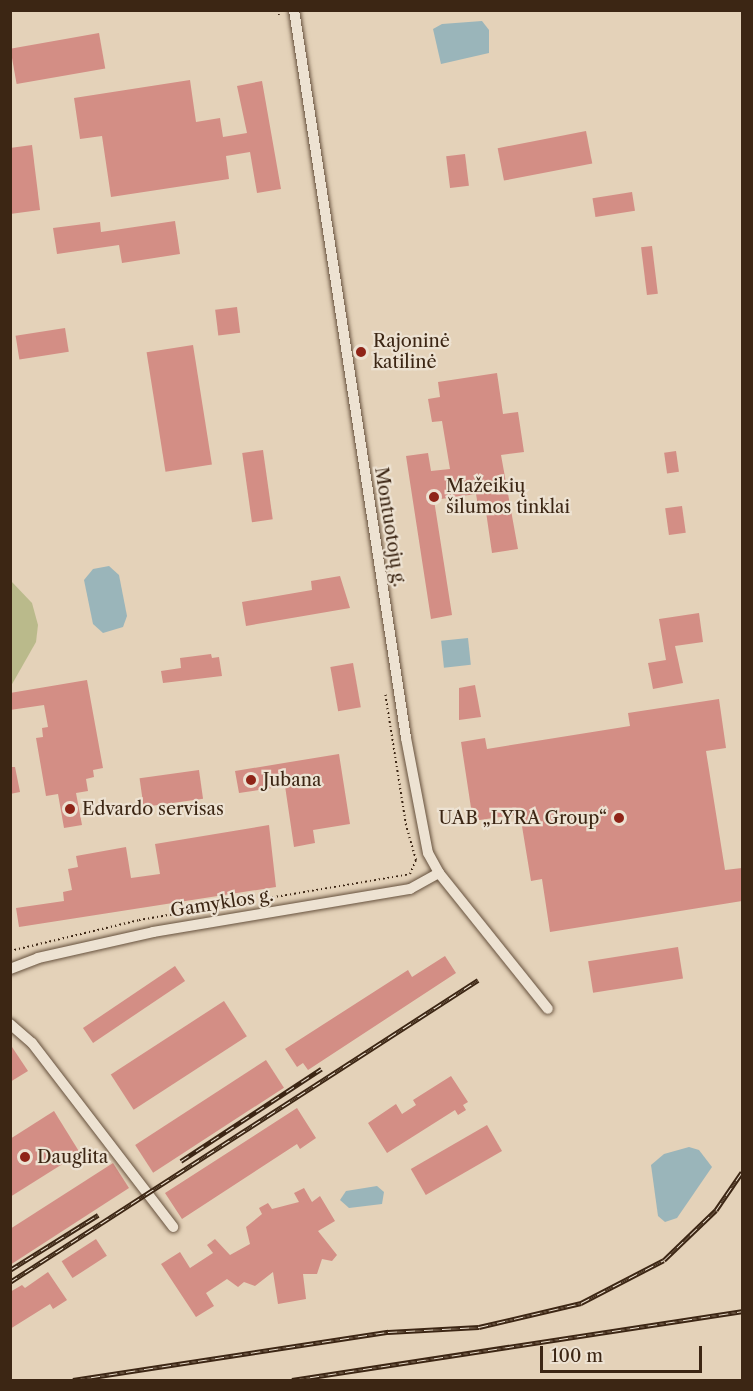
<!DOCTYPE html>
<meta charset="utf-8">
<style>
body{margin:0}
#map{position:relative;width:753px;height:1391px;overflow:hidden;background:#e4d2b9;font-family:"Libre Caslon Text",serif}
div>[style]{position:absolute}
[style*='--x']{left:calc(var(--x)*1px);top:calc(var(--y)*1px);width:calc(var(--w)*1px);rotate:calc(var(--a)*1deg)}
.green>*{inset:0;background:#baba8b}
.water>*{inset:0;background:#9ab5ba;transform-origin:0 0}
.building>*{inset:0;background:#d38e85;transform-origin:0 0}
.path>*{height:2px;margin-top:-1px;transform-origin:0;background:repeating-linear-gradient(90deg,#3c2614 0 1.5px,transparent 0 4.5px)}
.roads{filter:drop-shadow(0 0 2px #66513d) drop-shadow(0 0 2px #66513d)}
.minor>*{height:10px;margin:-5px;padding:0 5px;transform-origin:5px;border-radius:5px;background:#ede2d2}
.rail>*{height:5px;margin-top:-2.5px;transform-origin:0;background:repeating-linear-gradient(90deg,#ede2d2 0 9px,#3c2614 0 18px);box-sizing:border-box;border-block:2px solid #3c2614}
.dots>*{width:16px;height:16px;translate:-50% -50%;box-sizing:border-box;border:3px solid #ede2d2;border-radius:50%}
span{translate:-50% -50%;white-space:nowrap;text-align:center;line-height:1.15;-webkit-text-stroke:4.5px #ede2d2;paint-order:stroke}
.poi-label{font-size:18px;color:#3c2614}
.left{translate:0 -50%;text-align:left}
.right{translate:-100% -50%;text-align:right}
.street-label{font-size:18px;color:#3c2614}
.frame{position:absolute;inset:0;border:12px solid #3c2614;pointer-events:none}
.scale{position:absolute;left:540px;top:1346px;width:162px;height:27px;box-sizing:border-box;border:3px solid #3c2614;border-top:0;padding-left:8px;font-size:18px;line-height:21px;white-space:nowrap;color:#3c2614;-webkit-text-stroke:4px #ede2d2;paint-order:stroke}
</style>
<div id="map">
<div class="green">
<div style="clip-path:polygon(11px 581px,32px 603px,38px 625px,36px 642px,11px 686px)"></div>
</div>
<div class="water">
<div style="clip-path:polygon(482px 21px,489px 30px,489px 53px,441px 64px,433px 29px,442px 24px)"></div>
<div style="clip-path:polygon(109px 566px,119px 575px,127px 616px,123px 627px,103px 633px,93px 624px,84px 580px,93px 569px)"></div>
<div style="left:468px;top:638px;width:27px;height:27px;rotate:84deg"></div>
<div style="clip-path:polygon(689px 1147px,699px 1150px,712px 1167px,677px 1218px,665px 1222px,658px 1216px,651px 1165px,664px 1154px)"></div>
<div style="clip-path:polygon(377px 1186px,384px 1192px,382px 1204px,349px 1208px,340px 1200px,346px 1191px)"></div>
</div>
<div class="building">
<div style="left:99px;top:33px;width:36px;height:90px;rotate:80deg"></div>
<div style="clip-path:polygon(190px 80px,196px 122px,220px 118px,223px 137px,247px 133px,237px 86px,262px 81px,281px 189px,257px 193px,250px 152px,226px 156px,229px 179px,111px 197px,102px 136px,80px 139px,74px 98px)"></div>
<div style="left:586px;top:131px;width:33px;height:90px;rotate:79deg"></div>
<div style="clip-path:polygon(32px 145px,40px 210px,10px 214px,10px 148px)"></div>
<div style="left:465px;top:154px;width:32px;height:19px;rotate:83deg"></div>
<div style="left:632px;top:192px;width:19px;height:40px;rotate:81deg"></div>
<div style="clip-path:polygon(175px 221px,180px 254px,122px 263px,119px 245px,57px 254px,53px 228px,100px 222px,101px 232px)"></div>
<div style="left:652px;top:246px;width:48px;height:11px;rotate:83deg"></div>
<div style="left:237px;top:307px;width:26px;height:22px;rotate:83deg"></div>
<div style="left:65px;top:328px;width:24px;height:50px;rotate:81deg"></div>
<div style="left:193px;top:345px;width:121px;height:47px;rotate:81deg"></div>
<div style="clip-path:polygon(497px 373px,503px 414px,518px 412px,524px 452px,501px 455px,518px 549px,492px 553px,485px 505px,478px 506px,476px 494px,434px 500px,452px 615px,431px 619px,406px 456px,428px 453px,431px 471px,450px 469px,442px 421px,432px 422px,428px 399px,440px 397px,438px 382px)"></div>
<div style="left:263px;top:450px;width:70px;height:21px;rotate:82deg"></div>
<div style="left:676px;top:451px;width:21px;height:12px;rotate:82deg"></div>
<div style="left:682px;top:506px;width:27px;height:17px;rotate:82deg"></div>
<div style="clip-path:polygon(340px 576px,350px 608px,246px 626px,242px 602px,312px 590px,311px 581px)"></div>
<div style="clip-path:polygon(699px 613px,703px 642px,675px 646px,683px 683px,653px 689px,648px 663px,666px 660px,659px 619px)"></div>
<div style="clip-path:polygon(211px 654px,212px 658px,219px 657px,222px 676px,163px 683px,161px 671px,181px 668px,180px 658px)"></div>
<div style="left:353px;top:663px;width:45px;height:23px;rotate:80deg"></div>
<div style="clip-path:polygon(87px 680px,103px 768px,93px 770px,94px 777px,86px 779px,88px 791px,76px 793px,82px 825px,64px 828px,58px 794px,46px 796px,36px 738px,43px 737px,42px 728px,48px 727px,44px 705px,10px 710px,10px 693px)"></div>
<div style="clip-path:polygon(475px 685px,481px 717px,459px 720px,459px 688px)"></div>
<div style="clip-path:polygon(719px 699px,726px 748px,706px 751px,725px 870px,742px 868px,742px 901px,550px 932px,542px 879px,531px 881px,520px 814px,473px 821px,461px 742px,485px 738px,487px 749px,630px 726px,628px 713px)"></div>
<div style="clip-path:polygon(339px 754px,350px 824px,313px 830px,315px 843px,294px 847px,285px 786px,239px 793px,235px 771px)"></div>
<div style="clip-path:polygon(10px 767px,15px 767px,20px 792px,10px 794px)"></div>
<div style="left:199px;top:770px;width:29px;height:60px;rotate:82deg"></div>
<div style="clip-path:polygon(269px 825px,276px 887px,19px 927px,16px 908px,64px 901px,63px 892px,72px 890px,68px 869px,78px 867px,76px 856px,126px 847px,131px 878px,160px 874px,155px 844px)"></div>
<div style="left:678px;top:947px;width:32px;height:91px;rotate:81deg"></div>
<div style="clip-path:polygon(445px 956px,456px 973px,308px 1070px,303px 1063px,297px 1067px,285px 1049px,408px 970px,412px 977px)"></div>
<div style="left:175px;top:966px;width:18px;height:111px;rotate:56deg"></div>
<div style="left:224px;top:1001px;width:42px;height:135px;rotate:57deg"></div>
<div style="clip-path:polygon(10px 1044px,28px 1071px,10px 1082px)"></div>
<div style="left:266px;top:1060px;width:33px;height:156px;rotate:57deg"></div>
<div style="clip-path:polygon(451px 1076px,468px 1102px,463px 1105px,466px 1110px,458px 1115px,455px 1110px,387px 1153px,368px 1123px,396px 1104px,402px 1114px,416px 1105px,413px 1100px)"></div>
<div style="clip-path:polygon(297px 1108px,316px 1138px,300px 1149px,297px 1144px,182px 1219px,165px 1193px)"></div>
<div style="clip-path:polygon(54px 1111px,80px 1153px,10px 1197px,10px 1139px)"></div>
<div style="left:487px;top:1125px;width:30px;height:88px;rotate:60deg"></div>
<div style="clip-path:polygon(113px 1163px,129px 1188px,10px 1265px,10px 1229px)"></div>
<div style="clip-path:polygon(304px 1188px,312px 1202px,320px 1196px,335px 1221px,318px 1231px,337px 1255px,332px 1261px,322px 1259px,317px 1274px,303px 1274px,306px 1299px,278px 1304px,273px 1272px,255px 1286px,244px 1282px,238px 1287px,227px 1279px,206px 1293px,214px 1306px,196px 1317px,161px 1264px,180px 1252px,190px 1268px,213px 1253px,207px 1245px,215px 1239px,230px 1255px,250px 1244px,246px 1227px,262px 1214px,259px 1208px,268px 1203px,272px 1209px,299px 1202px,294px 1193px)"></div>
<div style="left:96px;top:1239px;width:20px;height:41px;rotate:57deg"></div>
<div style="clip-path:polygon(48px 1272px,67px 1300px,53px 1309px,50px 1304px,10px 1329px,10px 1292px,22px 1285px,25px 1288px)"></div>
</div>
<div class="path">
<div style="--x:278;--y:10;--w:5;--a:79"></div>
<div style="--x:10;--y:951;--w:133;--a:-13.5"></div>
<div style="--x:139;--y:920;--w:275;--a:-9.6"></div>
<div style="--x:410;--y:874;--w:15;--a:-67"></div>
<div style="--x:416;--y:860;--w:36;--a:-106"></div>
<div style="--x:406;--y:825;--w:134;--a:-99"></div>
</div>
<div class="roads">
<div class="minor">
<div style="--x:294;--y:10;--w:737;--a:81.25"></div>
<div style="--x:406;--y:738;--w:117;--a:79.2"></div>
<div style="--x:428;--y:853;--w:23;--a:61"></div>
<div style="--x:439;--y:873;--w:174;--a:51.3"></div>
<div style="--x:10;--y:969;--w:30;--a:-21"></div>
<div style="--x:38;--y:958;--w:118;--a:-12.7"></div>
<div style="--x:153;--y:932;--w:261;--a:-9.5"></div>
<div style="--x:410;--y:889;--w:33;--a:-29"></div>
<div style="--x:10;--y:1024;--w:29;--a:41"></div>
<div style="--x:32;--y:1043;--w:232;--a:52.5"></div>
</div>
</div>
<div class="rail">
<div style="--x:181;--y:1161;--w:168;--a:-33.3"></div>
<div style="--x:10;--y:1270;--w:104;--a:-32"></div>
<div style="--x:10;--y:1282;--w:557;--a:-32.83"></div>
<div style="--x:73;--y:1380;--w:319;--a:-8.7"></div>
<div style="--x:388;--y:1332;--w:91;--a:-3.1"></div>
<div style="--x:479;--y:1327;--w:105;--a:-13.2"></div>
<div style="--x:581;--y:1303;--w:93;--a:-27.4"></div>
<div style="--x:664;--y:1260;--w:72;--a:-43.9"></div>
<div style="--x:716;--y:1210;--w:46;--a:-55.6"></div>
<div style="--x:292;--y:1380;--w:455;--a:-8.7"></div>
</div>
<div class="dots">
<div style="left:361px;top:352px;background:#8f2418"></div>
<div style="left:434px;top:497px;background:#8f2418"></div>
<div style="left:251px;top:780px;background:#8f2418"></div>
<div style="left:70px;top:809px;background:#8f2418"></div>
<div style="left:619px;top:818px;background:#8f2418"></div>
<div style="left:25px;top:1157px;background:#8f2418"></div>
</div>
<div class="poi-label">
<span class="left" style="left:373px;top:352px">Rajoninė<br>katilinė</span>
<span class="left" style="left:446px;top:497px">Mažeikių<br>šilumos tinklai</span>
<span class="left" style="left:263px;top:780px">Jubana</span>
<span class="left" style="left:82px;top:809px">Edvardo servisas</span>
<span class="right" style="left:607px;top:818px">UAB „LYRA Group“</span>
<span class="left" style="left:37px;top:1157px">Dauglita</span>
</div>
<div class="street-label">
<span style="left:390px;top:527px;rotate:81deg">Montuotojų g.</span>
<span style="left:222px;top:903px;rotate:-9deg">Gamyklos g.</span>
</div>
<div class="frame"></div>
<div class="scale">100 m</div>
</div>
